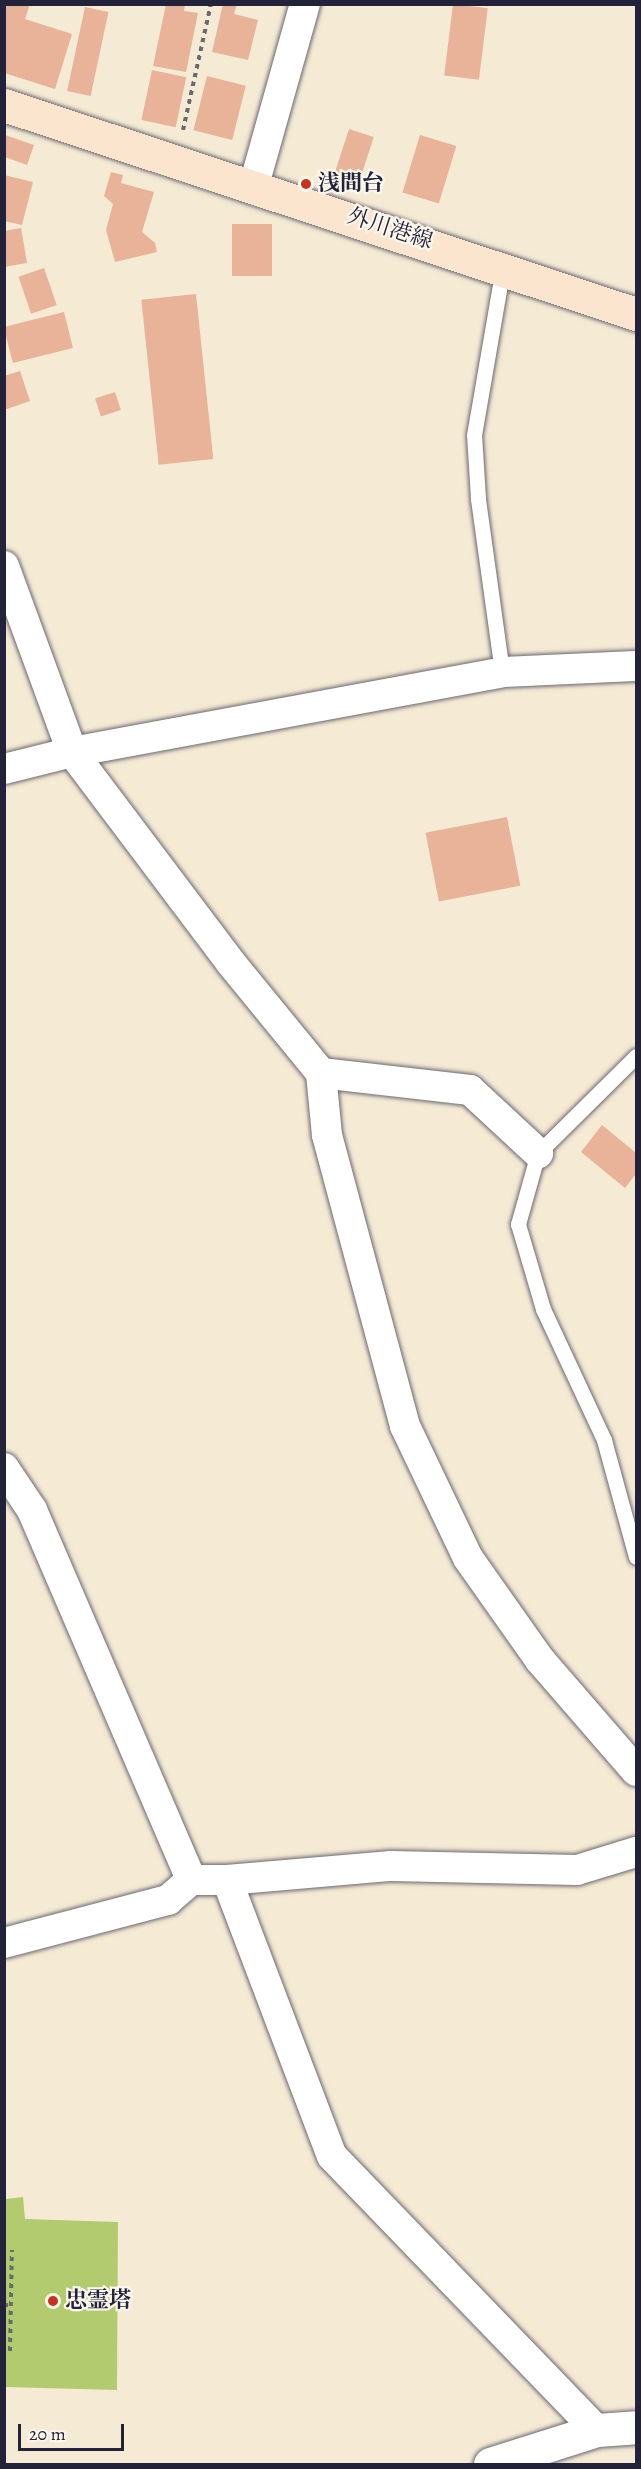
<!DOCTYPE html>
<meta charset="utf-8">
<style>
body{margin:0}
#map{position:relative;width:641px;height:2469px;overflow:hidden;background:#f5ebd5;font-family:Alegreya,"Noto Serif JP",serif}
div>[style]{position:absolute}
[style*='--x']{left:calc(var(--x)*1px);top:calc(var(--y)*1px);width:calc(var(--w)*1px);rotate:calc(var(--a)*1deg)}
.green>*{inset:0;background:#b3cb6f}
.building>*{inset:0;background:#e8b399;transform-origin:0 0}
.path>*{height:4px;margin-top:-2px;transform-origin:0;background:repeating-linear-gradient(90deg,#6c6871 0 4.5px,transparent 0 9px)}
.roads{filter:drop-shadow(0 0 2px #6c6871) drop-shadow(0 0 2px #6c6871)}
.service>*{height:15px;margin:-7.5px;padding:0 7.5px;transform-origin:7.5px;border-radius:7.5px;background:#fff}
.minor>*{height:30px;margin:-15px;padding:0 15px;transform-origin:15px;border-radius:15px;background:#fff}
.tertiary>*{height:33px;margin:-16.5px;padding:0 16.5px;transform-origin:16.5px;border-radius:16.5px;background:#fff}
.secondary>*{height:33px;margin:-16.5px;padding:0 16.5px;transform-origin:16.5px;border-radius:16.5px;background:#fbe5cf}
.dots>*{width:16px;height:16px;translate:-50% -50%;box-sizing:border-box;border:3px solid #fbf7ec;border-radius:50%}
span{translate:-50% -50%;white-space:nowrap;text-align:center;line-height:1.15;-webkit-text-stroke:4.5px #fbf7ec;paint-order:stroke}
.poi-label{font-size:22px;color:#22223b;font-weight:700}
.left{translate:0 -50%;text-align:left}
.street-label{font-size:22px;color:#22223b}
.frame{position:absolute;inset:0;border:6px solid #22223b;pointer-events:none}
.scale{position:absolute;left:18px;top:2424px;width:106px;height:27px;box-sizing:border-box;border:3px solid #22223b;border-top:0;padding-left:8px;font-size:18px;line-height:21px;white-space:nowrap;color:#22223b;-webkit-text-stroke:4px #fbf7ec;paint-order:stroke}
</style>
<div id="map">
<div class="green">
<div style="clip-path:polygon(23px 2197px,25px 2219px,118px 2222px,117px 2390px,5px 2387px,5px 2199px)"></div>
</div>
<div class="building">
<div style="clip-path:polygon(4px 4px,30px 4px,25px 19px,72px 34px,55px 89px,4px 73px)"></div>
<div style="clip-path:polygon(166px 4px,185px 4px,184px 11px,198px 13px,186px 72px,153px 66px)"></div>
<div style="clip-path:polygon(223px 4px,237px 4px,234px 14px,258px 20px,248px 60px,212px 52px)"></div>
<div style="left:453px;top:4px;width:35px;height:72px;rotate:7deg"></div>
<div style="left:85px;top:7px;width:24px;height:86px;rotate:12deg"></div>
<div style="left:152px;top:70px;width:35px;height:51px;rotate:12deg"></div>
<div style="left:207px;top:76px;width:40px;height:56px;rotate:14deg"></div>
<div style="left:349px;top:129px;width:26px;height:57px;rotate:18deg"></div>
<div style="clip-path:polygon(5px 135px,34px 145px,27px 165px,5px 157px)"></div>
<div style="left:420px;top:135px;width:38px;height:60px;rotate:17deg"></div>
<div style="clip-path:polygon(111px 172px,123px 175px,121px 183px,154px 192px,142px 232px,155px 243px,157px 252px,115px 262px,106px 230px,113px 204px,104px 196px)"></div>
<div style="clip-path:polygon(4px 175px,33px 182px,22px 225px,4px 221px)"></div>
<div style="left:232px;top:224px;width:40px;height:52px"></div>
<div style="clip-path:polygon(21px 228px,27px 263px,4px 267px,4px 231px)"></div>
<div style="left:44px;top:268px;width:39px;height:27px;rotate:71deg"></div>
<div style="left:196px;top:294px;width:166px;height:55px;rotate:84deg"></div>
<div style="left:64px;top:312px;width:37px;height:62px;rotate:76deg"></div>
<div style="clip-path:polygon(20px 371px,30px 401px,4px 410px,4px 376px)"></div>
<div style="left:115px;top:392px;width:19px;height:21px;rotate:72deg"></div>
<div style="left:507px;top:817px;width:70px;height:83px;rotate:79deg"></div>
<div style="clip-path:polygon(602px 1125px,636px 1153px,636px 1174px,625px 1188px,581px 1152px)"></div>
</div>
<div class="path">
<div style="--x:183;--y:130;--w:129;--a:-77.5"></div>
<div style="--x:4;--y:2305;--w:7;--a:0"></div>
<div style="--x:10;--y:2351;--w:101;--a:-88.9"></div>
</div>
<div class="roads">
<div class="service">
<div style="--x:502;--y:672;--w:176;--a:-97.9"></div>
<div style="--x:478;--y:498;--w:63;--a:-93.6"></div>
<div style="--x:474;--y:435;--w:170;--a:-80.2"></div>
<div style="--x:636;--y:1056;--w:138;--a:135.3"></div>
<div style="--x:538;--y:1153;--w:74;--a:105.7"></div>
<div style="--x:518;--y:1224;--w:89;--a:73.6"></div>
<div style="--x:543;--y:1309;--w:145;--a:65"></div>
<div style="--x:604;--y:1440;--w:121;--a:74.7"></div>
</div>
<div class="minor">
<div style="--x:254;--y:185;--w:188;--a:-74.3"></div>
<div style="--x:4;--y:566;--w:198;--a:69.9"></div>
<div style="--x:72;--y:752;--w:264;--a:53"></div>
<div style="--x:231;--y:963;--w:142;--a:50.7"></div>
<div style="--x:321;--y:1073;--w:62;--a:84.5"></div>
<div style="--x:327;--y:1135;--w:301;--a:75"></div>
<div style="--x:405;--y:1426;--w:146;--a:64.5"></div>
<div style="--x:468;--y:1558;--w:125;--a:54.8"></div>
<div style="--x:540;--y:1660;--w:147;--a:49.1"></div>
<div style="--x:4;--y:769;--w:70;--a:-14"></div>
<div style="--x:72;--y:752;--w:437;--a:-10.5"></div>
<div style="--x:502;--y:672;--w:134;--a:-2.6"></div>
<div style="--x:321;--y:1073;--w:150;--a:6.5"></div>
<div style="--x:470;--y:1090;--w:93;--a:42.8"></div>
<div style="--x:4;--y:1468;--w:50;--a:56.3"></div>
<div style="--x:32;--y:1510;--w:403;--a:66.7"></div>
<div style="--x:191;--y:1880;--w:36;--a:0"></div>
<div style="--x:227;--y:1880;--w:295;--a:69.2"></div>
<div style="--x:332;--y:2156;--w:381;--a:46"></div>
<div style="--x:227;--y:1880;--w:165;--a:-4.9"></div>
<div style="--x:391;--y:1866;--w:186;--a:1.2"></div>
<div style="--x:577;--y:1870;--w:62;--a:-17"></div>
<div style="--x:4;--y:1943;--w:170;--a:-14.7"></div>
<div style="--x:168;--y:1900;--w:30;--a:-41"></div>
</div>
<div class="tertiary">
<div style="--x:490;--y:2464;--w:112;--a:-17.6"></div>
<div style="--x:597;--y:2430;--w:39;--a:-4"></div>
</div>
<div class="secondary">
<div style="--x:4;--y:105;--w:666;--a:18.3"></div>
</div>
</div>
<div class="dots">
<div style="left:306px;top:184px;background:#c8321e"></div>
<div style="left:53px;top:2301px;background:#c8321e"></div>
</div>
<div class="poi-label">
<span class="left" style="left:318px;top:184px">浅間台</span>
<span class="left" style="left:65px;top:2301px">忠霊塔</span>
</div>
<div class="street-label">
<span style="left:390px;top:229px;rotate:18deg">外川港線</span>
</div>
<div class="frame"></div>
<div class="scale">20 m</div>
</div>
